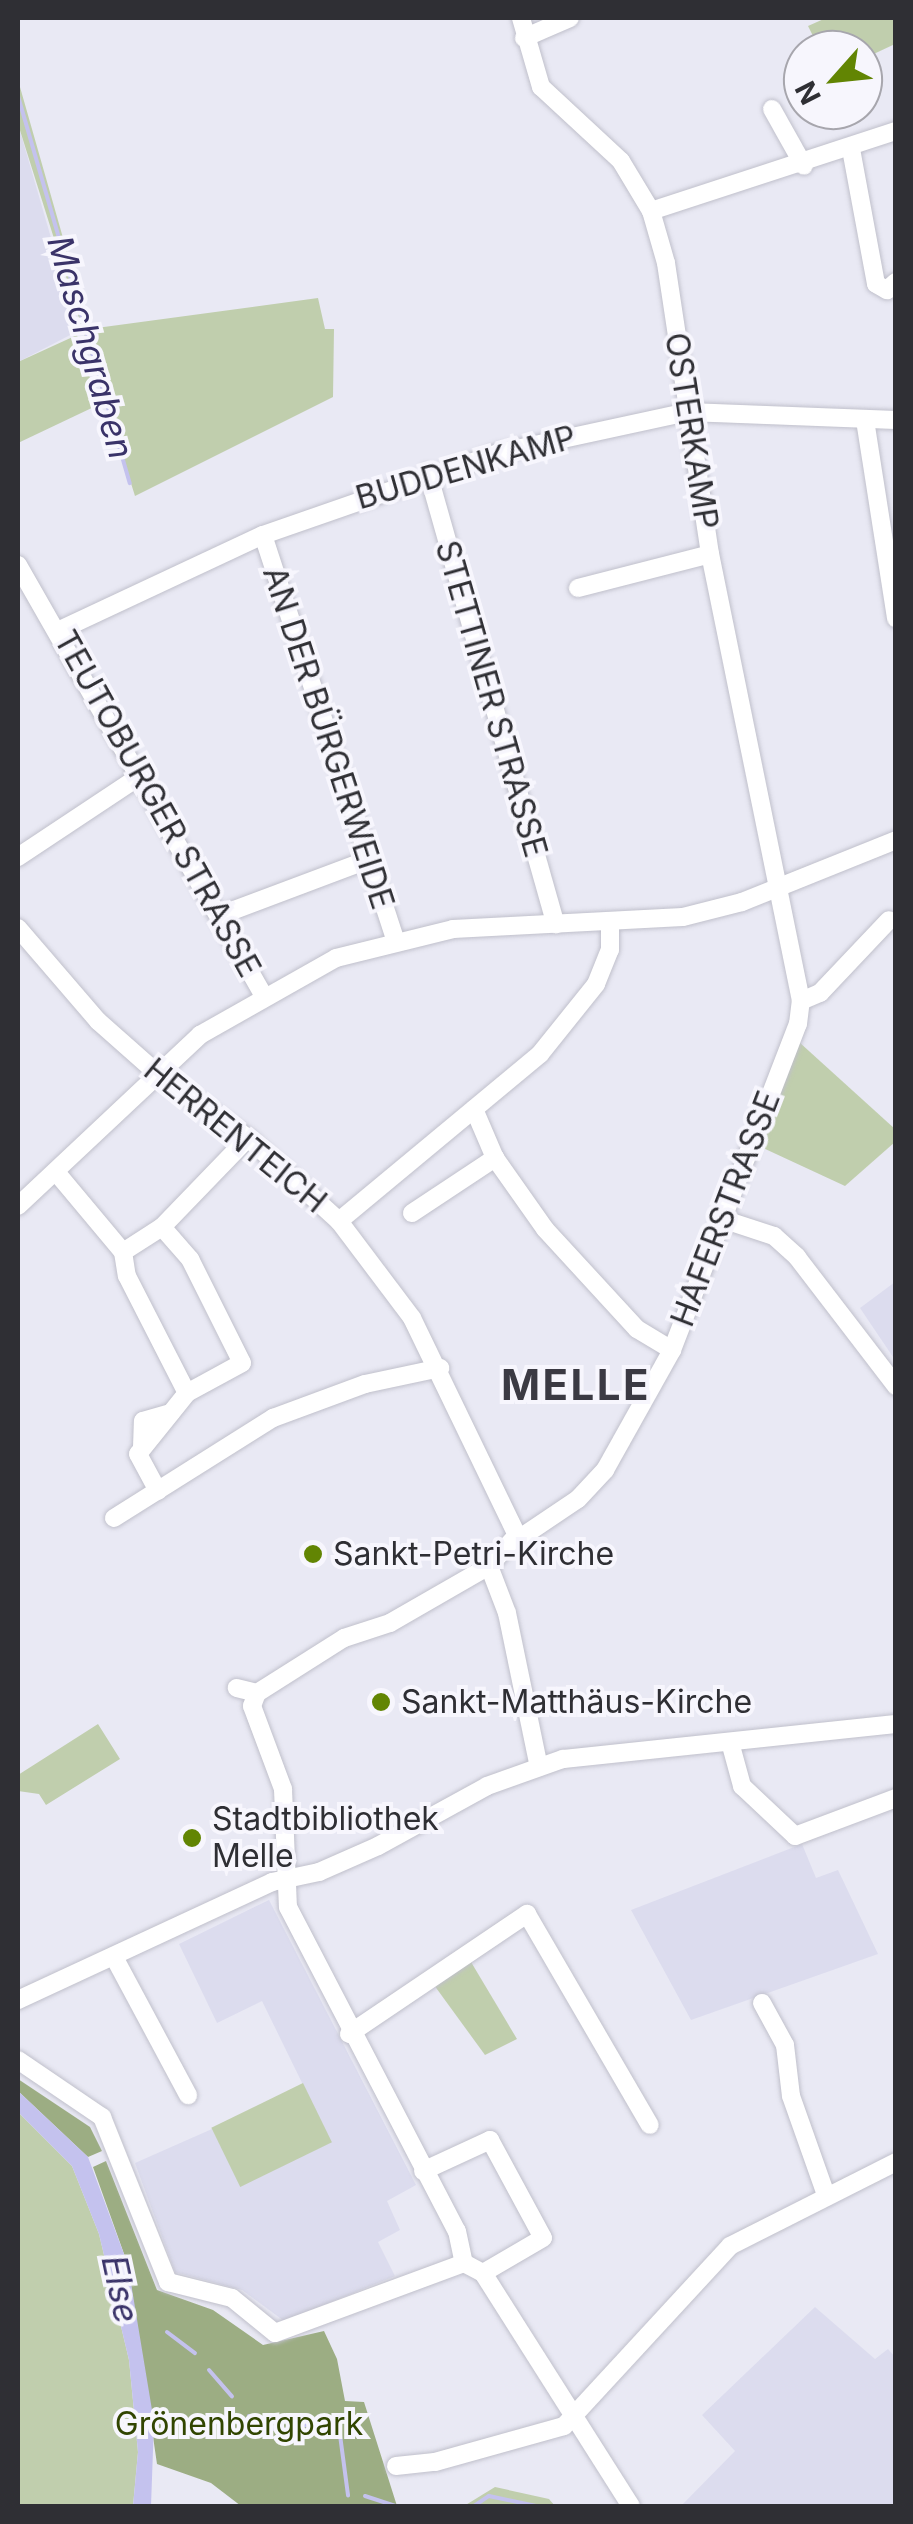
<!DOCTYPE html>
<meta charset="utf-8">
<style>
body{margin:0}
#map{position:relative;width:913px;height:2524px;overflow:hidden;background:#e9e9f4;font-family:Inter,sans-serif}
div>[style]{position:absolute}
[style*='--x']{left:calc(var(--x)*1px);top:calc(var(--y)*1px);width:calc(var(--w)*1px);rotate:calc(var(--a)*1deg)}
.built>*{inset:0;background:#dcdcee}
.green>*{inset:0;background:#c0cead;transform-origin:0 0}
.forest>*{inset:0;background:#9cad83}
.water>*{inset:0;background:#c4c2ee}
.stream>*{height:4px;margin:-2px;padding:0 2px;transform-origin:2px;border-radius:2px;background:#c4c2ee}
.roads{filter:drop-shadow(0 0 2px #c0c0cb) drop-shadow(0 0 2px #c0c0cb)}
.minor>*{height:18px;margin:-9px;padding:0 9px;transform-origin:9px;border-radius:9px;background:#fff}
.dots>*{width:28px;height:28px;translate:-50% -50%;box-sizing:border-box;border:5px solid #f7f6fd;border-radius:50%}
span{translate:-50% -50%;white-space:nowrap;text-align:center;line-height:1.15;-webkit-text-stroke:8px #f7f6fd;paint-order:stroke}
.street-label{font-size:32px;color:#2f2f34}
.poi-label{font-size:32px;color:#2f2f34}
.left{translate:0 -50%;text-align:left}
.park-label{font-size:32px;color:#314500}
.water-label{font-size:35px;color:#3a3369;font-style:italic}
.district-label{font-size:42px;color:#3b3a43;font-weight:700;letter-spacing:2.5px}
.frame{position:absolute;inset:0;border:20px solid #2f2f34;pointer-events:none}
.north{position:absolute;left:783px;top:30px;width:100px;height:100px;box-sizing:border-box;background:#f7f6fd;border:2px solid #a7a6ad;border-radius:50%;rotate:243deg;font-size:28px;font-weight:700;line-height:40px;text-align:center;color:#2f2f34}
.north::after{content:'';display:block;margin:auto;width:35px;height:45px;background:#628503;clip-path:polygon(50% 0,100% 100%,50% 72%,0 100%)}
</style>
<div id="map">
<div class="built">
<div style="clip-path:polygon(18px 124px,78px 331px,18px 362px)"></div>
<div style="clip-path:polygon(895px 1282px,895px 1360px,860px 1308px)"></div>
<div style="clip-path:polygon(802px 1844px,816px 1878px,838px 1870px,878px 1954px,691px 2020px,631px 1910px)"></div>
<div style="clip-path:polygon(269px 1900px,416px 2185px,387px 2201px,400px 2230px,378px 2242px,395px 2276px,284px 2321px,242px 2290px,175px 2272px,135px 2163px,212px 2129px,241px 2186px,331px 2142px,262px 2001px,217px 2023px,179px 1944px)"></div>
<div style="clip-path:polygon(815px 2307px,875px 2359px,888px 2349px,895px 2357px,895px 2506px,681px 2506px,735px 2451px,702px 2415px)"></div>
</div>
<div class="green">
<div style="clip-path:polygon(826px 18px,895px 18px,895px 44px,863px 59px,863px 50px,820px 50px,808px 26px)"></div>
<div style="clip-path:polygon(18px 80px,89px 329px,318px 298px,325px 329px,334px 329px,333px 397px,135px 496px,18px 124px)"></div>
<div style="clip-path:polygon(77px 335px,98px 405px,18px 443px,18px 362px)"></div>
<div style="clip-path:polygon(799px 1042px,895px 1129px,895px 1142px,845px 1186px,759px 1146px)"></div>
<div style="clip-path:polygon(98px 1724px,120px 1759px,46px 1805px,39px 1794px,18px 1791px,18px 1775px)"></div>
<div style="clip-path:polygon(471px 1962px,517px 2039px,485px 2055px,434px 1985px)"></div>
<div style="left:303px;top:2083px;width:66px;height:102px;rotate:64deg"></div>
<div style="clip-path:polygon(18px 2112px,72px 2166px,99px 2234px,129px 2360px,138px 2452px,133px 2506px,18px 2506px)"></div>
<div style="clip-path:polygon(495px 2487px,549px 2499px,555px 2506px,464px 2506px)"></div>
</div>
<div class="forest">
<div style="clip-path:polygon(18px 2079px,90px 2127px,102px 2151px,88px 2157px,18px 2091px)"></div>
<div style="clip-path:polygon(106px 2161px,157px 2290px,213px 2310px,263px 2345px,324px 2331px,337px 2359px,345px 2401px,364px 2402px,397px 2506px,241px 2506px,211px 2483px,157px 2464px,128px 2265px,93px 2167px)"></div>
</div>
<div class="water">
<div style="clip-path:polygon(18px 2091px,88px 2157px,128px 2265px,154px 2422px,151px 2506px,133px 2506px,138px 2452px,129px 2360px,99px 2234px,72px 2166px,18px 2112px)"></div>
</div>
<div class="stream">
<div style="--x:18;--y:96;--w:403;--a:73.9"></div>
<div style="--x:167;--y:2332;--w:35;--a:37"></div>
<div style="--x:209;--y:2370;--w:35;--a:49"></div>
<div style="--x:249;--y:2416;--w:35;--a:27"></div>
<div style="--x:280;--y:2432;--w:27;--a:-15"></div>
<div style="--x:306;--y:2425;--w:22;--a:3"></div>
<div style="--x:328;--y:2426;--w:15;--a:37"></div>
<div style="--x:340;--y:2435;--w:61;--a:82.4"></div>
<div style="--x:365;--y:2496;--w:32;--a:18"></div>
<div style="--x:474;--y:2506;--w:18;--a:-34"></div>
<div style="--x:489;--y:2496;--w:48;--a:12"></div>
</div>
<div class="roads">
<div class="minor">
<div style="--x:524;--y:38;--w:50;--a:-23.5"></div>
<div style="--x:772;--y:109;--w:65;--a:60.7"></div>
<div style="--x:851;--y:149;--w:137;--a:79.5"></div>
<div style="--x:876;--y:284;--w:13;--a:29"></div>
<div style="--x:887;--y:290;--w:12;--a:-42"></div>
<div style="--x:651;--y:211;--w:258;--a:-18.1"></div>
<div style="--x:865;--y:420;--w:201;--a:81.1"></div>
<div style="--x:428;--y:473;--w:469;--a:74.2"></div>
<div style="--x:263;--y:535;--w:426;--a:71.9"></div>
<div style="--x:18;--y:565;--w:494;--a:60.3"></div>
<div style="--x:578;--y:588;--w:136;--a:-14.4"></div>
<div style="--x:60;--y:630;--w:224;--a:-25.1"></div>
<div style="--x:263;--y:535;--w:249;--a:-19.2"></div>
<div style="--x:498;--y:453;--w:194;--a:-12.2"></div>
<div style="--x:688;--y:412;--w:208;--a:2.2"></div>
<div style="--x:18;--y:857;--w:146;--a:-33.6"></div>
<div style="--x:221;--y:915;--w:156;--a:-20.6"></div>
<div style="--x:18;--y:928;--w:123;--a:49.3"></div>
<div style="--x:98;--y:1021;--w:80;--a:41.5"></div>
<div style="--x:158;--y:1074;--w:110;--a:35.4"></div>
<div style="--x:248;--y:1138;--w:123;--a:42.4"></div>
<div style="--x:339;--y:1221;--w:121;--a:53"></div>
<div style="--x:412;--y:1318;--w:241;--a:64.2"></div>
<div style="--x:517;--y:1535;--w:42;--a:132.1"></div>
<div style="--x:489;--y:1566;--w:114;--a:150.1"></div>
<div style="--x:390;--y:1623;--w:48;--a:161.9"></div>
<div style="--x:344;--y:1638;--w:103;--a:147.7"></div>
<div style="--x:257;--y:1693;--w:21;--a:-166"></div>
<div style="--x:801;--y:1001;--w:21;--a:-23"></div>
<div style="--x:820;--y:993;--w:100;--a:-46.6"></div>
<div style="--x:474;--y:1109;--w:53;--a:66.8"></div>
<div style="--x:495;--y:1158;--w:87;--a:54.8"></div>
<div style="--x:545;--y:1229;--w:136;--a:47.4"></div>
<div style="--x:637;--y:1329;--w:41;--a:31"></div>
<div style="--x:56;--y:1172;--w:104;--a:50.1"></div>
<div style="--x:123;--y:1252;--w:24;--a:81"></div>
<div style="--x:127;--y:1276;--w:131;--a:62.9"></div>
<div style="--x:187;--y:1393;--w:78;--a:128.8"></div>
<div style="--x:138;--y:1454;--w:42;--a:61.6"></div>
<div style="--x:18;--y:1206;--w:250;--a:-43.2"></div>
<div style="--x:200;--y:1035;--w:156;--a:-29.5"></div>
<div style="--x:336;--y:958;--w:121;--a:-13.9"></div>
<div style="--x:453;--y:929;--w:230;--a:-3"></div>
<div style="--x:683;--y:917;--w:61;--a:-14.3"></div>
<div style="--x:742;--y:902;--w:166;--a:-21.9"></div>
<div style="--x:412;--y:1213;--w:100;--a:-33.5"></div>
<div style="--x:722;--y:1219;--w:55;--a:18.1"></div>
<div style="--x:774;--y:1236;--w:31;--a:42"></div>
<div style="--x:797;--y:1257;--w:163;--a:52.5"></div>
<div style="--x:339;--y:1221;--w:261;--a:-39.7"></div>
<div style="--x:540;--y:1054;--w:90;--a:-51.3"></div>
<div style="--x:596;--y:984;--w:37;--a:-68"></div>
<div style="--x:610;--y:950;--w:25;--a:-90"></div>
<div style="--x:162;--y:1227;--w:43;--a:48.8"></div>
<div style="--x:190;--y:1259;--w:116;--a:63.4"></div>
<div style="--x:242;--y:1363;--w:63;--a:151.4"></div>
<div style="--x:123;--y:1252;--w:46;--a:-32.7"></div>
<div style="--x:162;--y:1227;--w:124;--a:-46"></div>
<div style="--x:142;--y:1447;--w:26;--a:-88"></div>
<div style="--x:143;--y:1421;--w:29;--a:-16"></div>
<div style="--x:114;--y:1518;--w:188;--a:-32.2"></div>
<div style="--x:273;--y:1418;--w:98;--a:-20.3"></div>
<div style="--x:365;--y:1384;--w:77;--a:-12"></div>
<div style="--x:517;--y:1540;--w:73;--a:-33.9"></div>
<div style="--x:578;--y:1499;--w:40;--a:-47"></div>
<div style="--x:605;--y:1470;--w:137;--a:-60.8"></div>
<div style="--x:672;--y:1350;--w:350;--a:-68.9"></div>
<div style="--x:798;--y:1024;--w:23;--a:-83"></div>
<div style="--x:801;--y:1001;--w:456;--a:-101.5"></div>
<div style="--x:710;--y:554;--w:294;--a:-98.6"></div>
<div style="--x:666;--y:263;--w:54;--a:-106.1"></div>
<div style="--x:651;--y:211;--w:58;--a:-121"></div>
<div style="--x:621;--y:161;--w:109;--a:-137.2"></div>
<div style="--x:541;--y:87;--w:72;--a:-106.2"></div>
<div style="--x:489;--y:1566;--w:50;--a:69"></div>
<div style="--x:507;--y:1613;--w:157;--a:78.3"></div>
<div style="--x:257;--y:1693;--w:14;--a:111"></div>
<div style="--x:252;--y:1706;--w:89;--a:69.5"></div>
<div style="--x:283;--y:1789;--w:118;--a:87.6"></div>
<div style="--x:288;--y:1907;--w:365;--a:62.5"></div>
<div style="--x:457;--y:2231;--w:33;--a:78"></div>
<div style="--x:730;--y:1742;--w:46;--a:74.7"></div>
<div style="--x:742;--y:1786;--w:73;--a:43.3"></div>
<div style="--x:795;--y:1836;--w:108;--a:-20.6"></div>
<div style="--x:114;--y:1957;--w:157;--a:61.8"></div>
<div style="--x:18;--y:2000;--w:280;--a:-24.9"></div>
<div style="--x:272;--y:1882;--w:48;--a:-12"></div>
<div style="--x:319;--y:1872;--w:64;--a:-23.8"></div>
<div style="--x:378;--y:1846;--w:124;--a:-28.8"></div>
<div style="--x:487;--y:1786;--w:81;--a:-19.6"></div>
<div style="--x:563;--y:1759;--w:335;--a:-6"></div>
<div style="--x:762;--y:2003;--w:48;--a:61.3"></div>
<div style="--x:785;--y:2045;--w:51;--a:83.3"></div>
<div style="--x:791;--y:2096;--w:105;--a:70.5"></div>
<div style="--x:349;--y:2034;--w:215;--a:-34"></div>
<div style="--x:527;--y:1914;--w:244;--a:59.8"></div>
<div style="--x:18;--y:2060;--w:102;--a:34.2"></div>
<div style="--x:102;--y:2117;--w:178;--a:68.2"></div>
<div style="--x:168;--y:2282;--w:66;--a:14"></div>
<div style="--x:232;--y:2298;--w:55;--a:39.1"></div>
<div style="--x:275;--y:2333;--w:202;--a:-20.3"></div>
<div style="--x:423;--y:2171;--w:74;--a:-24.8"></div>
<div style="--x:490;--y:2140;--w:111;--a:61.6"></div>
<div style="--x:543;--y:2238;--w:69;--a:149.7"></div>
<div style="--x:464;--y:2263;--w:21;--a:28"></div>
<div style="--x:483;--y:2273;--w:276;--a:57.6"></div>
<div style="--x:396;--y:2466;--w:39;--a:-6"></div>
<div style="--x:435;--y:2462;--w:134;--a:-15.6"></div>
<div style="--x:564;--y:2426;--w:245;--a:-47.3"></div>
<div style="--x:730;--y:2246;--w:186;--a:-26.8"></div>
</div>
</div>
<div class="dots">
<div style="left:313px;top:1554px;background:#628503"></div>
<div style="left:381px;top:1702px;background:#628503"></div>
<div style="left:192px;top:1838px;background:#628503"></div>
</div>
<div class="street-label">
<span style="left:691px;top:431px;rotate:81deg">OSTERKAMP</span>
<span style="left:466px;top:468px;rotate:-16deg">BUDDENKAMP</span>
<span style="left:491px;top:699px;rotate:74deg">STETTINER STRASSE</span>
<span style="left:328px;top:738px;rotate:72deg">AN DER BÜRGERWEIDE</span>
<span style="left:157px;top:804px;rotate:61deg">TEUTOBURGER STRASSE</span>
<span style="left:235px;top:1136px;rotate:39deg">HERRENTEICH</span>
<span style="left:726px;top:1209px;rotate:-69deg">HAFERSTRASSE</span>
</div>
<div class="poi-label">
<span class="left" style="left:333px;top:1554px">Sankt-Petri-Kirche</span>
<span class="left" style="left:401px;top:1702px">Sankt-Matthäus-Kirche</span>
<span class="left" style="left:212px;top:1838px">Stadtbibliothek<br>Melle</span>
</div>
<div class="park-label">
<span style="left:239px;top:2424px">Grönenbergpark</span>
</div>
<div class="water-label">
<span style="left:91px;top:347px;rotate:74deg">Maschgraben</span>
<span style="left:121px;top:2289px;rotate:78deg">Else</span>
</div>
<div class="district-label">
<span style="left:576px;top:1385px">MELLE</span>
</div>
<div class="frame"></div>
<div class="north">N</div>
</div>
